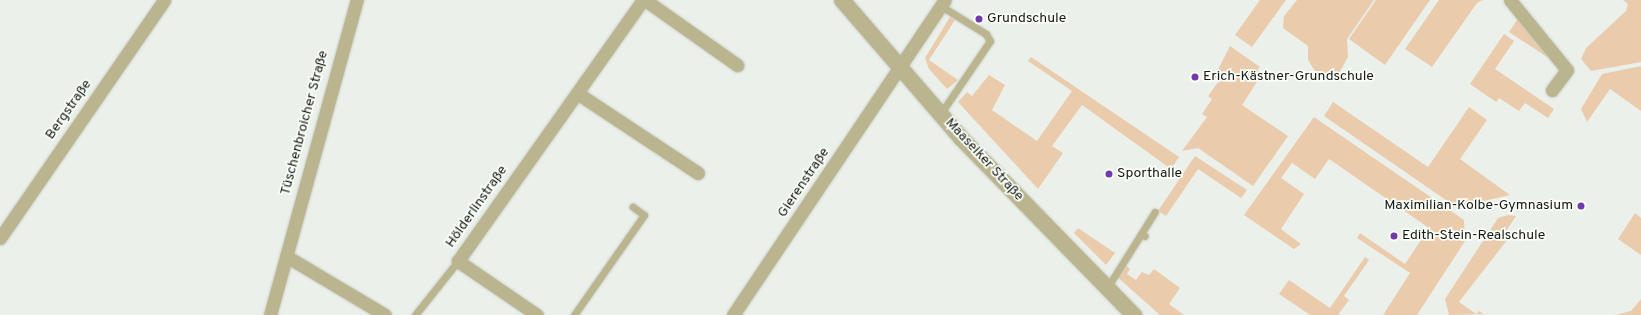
<!DOCTYPE html>
<meta charset="utf-8">
<style>
body{margin:0}
#map{position:relative;width:1641px;height:315px;overflow:hidden;background:#ecf0ea;font-family:Overpass,sans-serif}
div>[style]{position:absolute}
[style*='--x']{left:calc(var(--x)*1px);top:calc(var(--y)*1px);width:calc(var(--w)*1px);rotate:calc(var(--a)*1deg)}
.green>*{inset:0;background:#eacbac}
.roads{filter:drop-shadow(0 0 1px #cacec8) drop-shadow(0 0 1px #cacec8)}
.service>*{height:7px;margin:-3.5px;padding:0 3.5px;transform-origin:3.5px;border-radius:3.5px;background:#bab58f}
.minor>*{height:13px;margin:-6.5px;padding:0 6.5px;transform-origin:6.5px;border-radius:6.5px;background:#bab58f}
.tertiary>*{height:16px;margin:-8px;padding:0 8px;transform-origin:8px;border-radius:8px;background:#bab58f}
.dots>*{width:11px;height:11px;translate:-50% -50%;box-sizing:border-box;border:2px solid #f9fef7;border-radius:50%}
span{translate:-50% -50%;white-space:nowrap;text-align:center;line-height:1.15;-webkit-text-stroke:3.5px #f9fef7;paint-order:stroke}
.poi-label{font-size:14px;color:#191a18}
.left{translate:0 -50%;text-align:left}
.right{translate:-100% -50%;text-align:right}
.street-label{font-size:14px;color:#191a18}
</style>
<div id="map">
<div class="green">
<div style="clip-path:polygon(1260px 0,1286px 0,1252px 47px,1235px 35px)"></div>
<div style="clip-path:polygon(1297px 0,1374px 0,1347px 39px,1348px 57px,1339px 73px,1326px 76px,1315px 71px,1308px 60px,1308px 46px,1283px 28px,1284px 16px)"></div>
<div style="clip-path:polygon(1376px 0,1430px 0,1385px 65px,1349px 39px)"></div>
<div style="clip-path:polygon(1439px 0,1483px 0,1477px 3px,1432px 67px,1405px 49px)"></div>
<div style="clip-path:polygon(1623px 0,1641px 0,1641px 62px,1591px 71px,1581px 59px,1586px 48px,1626px 11px,1628px 4px)"></div>
<div style="clip-path:polygon(950px 17px,955px 20px,929px 60px,958px 80px,947px 89px,929px 69px,925px 58px)"></div>
<div style="clip-path:polygon(1519px 17px,1550px 51px,1547px 57px,1509px 32px)"></div>
<div style="clip-path:polygon(1504px 34px,1514px 41px,1495px 69px,1554px 109px,1548px 118px,1525px 103px,1519px 111px,1499px 98px,1496px 102px,1470px 84px)"></div>
<div style="clip-path:polygon(1230px 46px,1260px 67px,1257px 70px,1262px 74px,1242px 105px,1288px 136px,1253px 186px,1198px 148px,1182px 151px,1207px 117px,1202px 114px,1212px 99px,1208px 96px,1219px 81px,1214px 78px)"></div>
<div style="clip-path:polygon(1031px 57px,1179px 157px,1171px 169px,1082px 105px,1052px 146px,1063px 153px,1038px 189px,958px 102px,967px 92px,972px 96px,989px 75px,1005px 85px,992px 110px,1037px 141px,1072px 91px,1028px 61px)"></div>
<div style="clip-path:polygon(1641px 66px,1641px 111px,1610px 89px,1587px 122px,1581px 109px,1602px 74px)"></div>
<div style="clip-path:polygon(1333px 102px,1428px 167px,1469px 107px,1487px 120px,1460px 159px,1510px 195px,1456px 207px,1324px 116px)"></div>
<div style="clip-path:polygon(1314px 117px,1464px 220px,1465px 241px,1417px 315px,1383px 315px,1410px 273px,1357px 238px,1360px 233px,1405px 264px,1429px 228px,1329px 159px,1315px 179px,1292px 163px,1281px 178px,1304px 194px,1281px 229px,1301px 244px,1294px 249px,1244px 215px)"></div>
<div style="clip-path:polygon(1195px 156px,1247px 190px,1241px 198px,1198px 169px,1166px 216px,1158px 211px)"></div>
<div style="clip-path:polygon(1635px 213px,1641px 218px,1641px 255px,1618px 239px)"></div>
<div style="clip-path:polygon(1508px 215px,1516px 216px,1502px 237px,1507px 240px,1459px 302px,1476px 314px,1479px 311px,1484px 314px,1449px 315px,1445px 299px,1498px 218px)"></div>
<div style="clip-path:polygon(1078px 228px,1115px 253px,1106px 265px,1074px 233px)"></div>
<div style="clip-path:polygon(1365px 257px,1369px 260px,1344px 296px,1349px 300px,1338px 315px,1310px 315px,1279px 294px,1289px 280px,1330px 308px)"></div>
<div style="clip-path:polygon(1124px 264px,1130px 269px,1127px 274px,1136px 280px,1142px 272px,1149px 275px,1154px 269px,1180px 288px,1169px 304px,1184px 315px,1160px 315px,1115px 275px)"></div>
<div style="clip-path:polygon(1641px 299px,1641px 315px,1615px 315px,1631px 311px)"></div>
</div>
<div class="roads">
<div class="service">
<div style="--x:941;--y:113;--w:87;--a:-55.8"></div>
<div style="--x:990;--y:41;--w:8;--a:-120"></div>
<div style="--x:986;--y:34;--w:53;--a:-148.1"></div>
<div style="--x:1141;--y:234;--w:26;--a:-58"></div>
<div style="--x:1107;--y:288;--w:64;--a:-57.8"></div>
<div style="--x:1141;--y:234;--w:4;--a:27"></div>
<div style="--x:415;--y:315;--w:69;--a:-51.5"></div>
<div style="--x:574;--y:315;--w:122;--a:-55"></div>
<div style="--x:644;--y:215;--w:14;--a:-144"></div>
</div>
<div class="minor">
<div style="--x:645;--y:0;--w:113;--a:35.2"></div>
<div style="--x:1510;--y:0;--w:90;--a:50.8"></div>
<div style="--x:1567;--y:70;--w:25;--a:127"></div>
<div style="--x:577;--y:93;--w:145;--a:33.5"></div>
<div style="--x:0;--y:238;--w:289;--a:-55.4"></div>
<div style="--x:286;--y:256;--w:115;--a:30.8"></div>
<div style="--x:270;--y:315;--w:327;--a:-74.6"></div>
<div style="--x:537;--y:315;--w:96;--a:-145.6"></div>
<div style="--x:458;--y:261;--w:320;--a:-54.7"></div>
<div style="--x:733;--y:315;--w:380;--a:-56.1"></div>
</div>
<div class="tertiary">
<div style="--x:842;--y:0;--w:182;--a:49.2"></div>
<div style="--x:961;--y:138;--w:248;--a:45.7"></div>
</div>
</div>
<div class="dots">
<div style="left:979px;top:19px;background:#733ab0"></div>
<div style="left:1195px;top:77px;background:#733ab0"></div>
<div style="left:1109px;top:174px;background:#733ab0"></div>
<div style="left:1581px;top:206px;background:#733ab0"></div>
<div style="left:1394px;top:236px;background:#733ab0"></div>
</div>
<div class="poi-label">
<span class="left" style="left:987px;top:19px">Grundschule</span>
<span class="left" style="left:1203px;top:77px">Erich-Kästner-Grundschule</span>
<span class="left" style="left:1117px;top:174px">Sporthalle</span>
<span class="right" style="left:1573px;top:206px">Maximilian-Kolbe-Gymnasium</span>
<span class="left" style="left:1402px;top:236px">Edith-Stein-Realschule</span>
</div>
<div class="street-label">
<span style="left:69px;top:110px;rotate:-55deg">Bergstraße</span>
<span style="left:305px;top:123px;rotate:-75deg">Tüschenbroicher Straße</span>
<span style="left:984px;top:160px;rotate:47deg">Maaseiker Straße</span>
<span style="left:804px;top:183px;rotate:-56deg">Gierenstraße</span>
<span style="left:477px;top:207px;rotate:-55deg">Hölderlinstraße</span>
</div>
</div>
